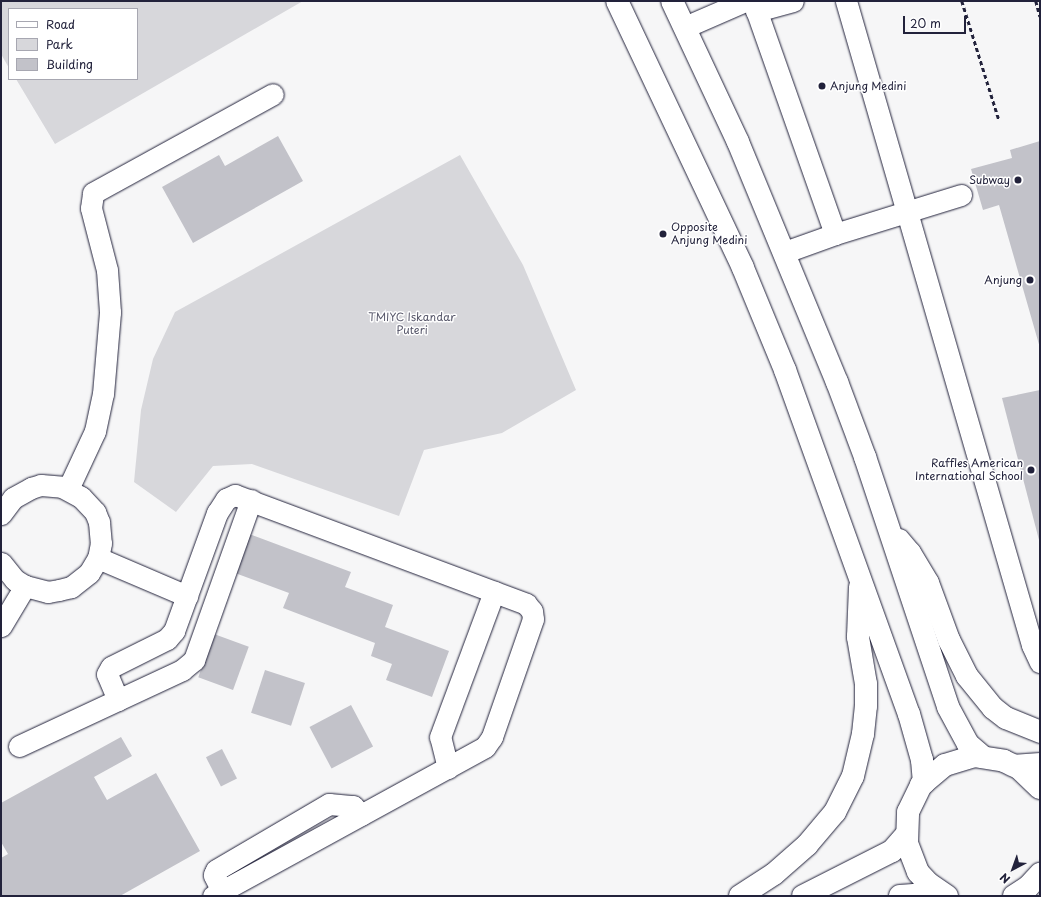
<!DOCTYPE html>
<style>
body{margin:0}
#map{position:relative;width:1041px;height:897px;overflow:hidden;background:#f6f6f7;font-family:"Playpen Sans",sans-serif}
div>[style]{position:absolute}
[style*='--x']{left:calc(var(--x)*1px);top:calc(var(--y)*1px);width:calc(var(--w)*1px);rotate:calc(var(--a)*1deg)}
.green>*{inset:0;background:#d7d7db}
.building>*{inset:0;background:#c2c2c9;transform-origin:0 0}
.path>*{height:2.5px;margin-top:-1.25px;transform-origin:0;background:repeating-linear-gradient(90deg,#22223b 0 4px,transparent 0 7px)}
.roads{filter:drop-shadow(0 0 1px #22223b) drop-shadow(0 0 1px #22223b)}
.minor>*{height:21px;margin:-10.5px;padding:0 10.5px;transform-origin:10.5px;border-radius:10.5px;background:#fff}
.major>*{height:22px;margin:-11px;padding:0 11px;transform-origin:11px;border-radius:11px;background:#fff}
.highway>*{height:22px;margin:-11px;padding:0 11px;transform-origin:11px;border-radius:11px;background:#fff}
.dots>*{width:11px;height:11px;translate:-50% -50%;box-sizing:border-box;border:2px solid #fff;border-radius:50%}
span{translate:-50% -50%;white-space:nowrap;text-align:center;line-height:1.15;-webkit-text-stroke:3px #fff;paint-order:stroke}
.poi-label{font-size:11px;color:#22223b}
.left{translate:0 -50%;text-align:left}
.right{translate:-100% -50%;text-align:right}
.park-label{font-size:11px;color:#58586b}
.frame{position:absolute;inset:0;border:2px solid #22223b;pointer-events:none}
.legend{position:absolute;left:8px;top:8px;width:130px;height:72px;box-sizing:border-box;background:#fff;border:1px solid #a7a7b1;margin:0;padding:5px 7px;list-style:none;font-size:12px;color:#22223b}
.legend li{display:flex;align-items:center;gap:8px;height:20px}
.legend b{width:20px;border:1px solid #a7a7b1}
.north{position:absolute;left:993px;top:849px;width:40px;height:40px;-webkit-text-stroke:3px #fff;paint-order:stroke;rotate:221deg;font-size:11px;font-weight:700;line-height:16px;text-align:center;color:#22223b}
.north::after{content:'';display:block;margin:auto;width:14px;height:18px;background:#22223b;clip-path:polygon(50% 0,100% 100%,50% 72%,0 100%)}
.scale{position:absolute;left:903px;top:16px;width:63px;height:18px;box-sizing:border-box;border:2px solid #22223b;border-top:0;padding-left:5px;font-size:12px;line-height:14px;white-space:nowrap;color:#22223b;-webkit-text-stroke:3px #fff;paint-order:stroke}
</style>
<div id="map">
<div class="green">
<div style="clip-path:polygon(1px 1px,303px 1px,55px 144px,16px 79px,137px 79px,137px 9px,9px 9px,9px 68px,1px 54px)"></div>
<div style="clip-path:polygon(460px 155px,523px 265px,576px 390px,502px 433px,424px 450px,399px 516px,252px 464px,213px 466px,176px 512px,134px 482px,141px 410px,153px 359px,175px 312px)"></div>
</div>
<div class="building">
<div style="clip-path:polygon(278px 136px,303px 181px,193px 243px,162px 187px,219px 155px,225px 166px)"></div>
<div style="clip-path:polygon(1040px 141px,1040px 348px,999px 205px,983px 210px,971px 169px,1012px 158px,1010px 150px)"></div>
<div style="clip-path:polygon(1040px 390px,1040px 540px,1039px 540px,1002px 398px)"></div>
<div style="clip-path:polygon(249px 534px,351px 572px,345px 587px,393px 605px,385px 627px,449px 651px,432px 697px,386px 680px,392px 664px,371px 656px,375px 643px,283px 608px,289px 593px,235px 573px)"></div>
<div style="left:214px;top:634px;width:37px;height:46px;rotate:20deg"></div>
<div style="left:265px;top:670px;width:42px;height:45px;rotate:18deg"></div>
<div style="left:351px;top:705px;width:47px;height:47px;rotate:62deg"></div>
<div style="clip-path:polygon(121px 737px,132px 756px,94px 777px,107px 800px,156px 773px,200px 851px,120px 896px,1px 896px,1px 858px,8px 854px,1px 842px,1px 803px)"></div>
<div style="left:222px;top:749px;width:33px;height:18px;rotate:63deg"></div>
</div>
<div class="path">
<div style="--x:962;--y:1;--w:125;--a:72.7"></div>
<div style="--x:1036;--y:1;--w:16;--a:75"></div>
</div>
<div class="roads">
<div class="minor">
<div style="--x:753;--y:1;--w:247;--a:70.6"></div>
<div style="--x:846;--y:1;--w:670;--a:73.89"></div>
<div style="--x:1032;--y:645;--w:19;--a:65"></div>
<div style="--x:756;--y:11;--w:38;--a:-15"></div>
<div style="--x:685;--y:27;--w:65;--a:-23.4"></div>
<div style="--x:785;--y:252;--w:53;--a:-19.8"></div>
<div style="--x:835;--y:234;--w:132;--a:-17.2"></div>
<div style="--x:68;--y:489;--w:64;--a:-65"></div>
<div style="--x:95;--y:431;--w:38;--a:-78"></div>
<div style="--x:103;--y:394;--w:82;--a:-85.1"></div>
<div style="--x:110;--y:312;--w:42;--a:-94.1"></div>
<div style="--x:107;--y:270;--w:64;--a:-104.5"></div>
<div style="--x:91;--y:208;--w:15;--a:-82"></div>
<div style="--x:93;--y:193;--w:205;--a:-28.8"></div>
<div style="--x:1;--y:514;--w:20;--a:-53"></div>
<div style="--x:13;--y:498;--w:21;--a:-29"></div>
<div style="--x:31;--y:488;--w:10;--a:-17"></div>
<div style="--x:41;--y:485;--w:21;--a:5"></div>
<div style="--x:62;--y:487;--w:21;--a:28"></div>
<div style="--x:81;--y:497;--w:21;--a:47"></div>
<div style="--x:95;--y:512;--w:11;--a:68"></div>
<div style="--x:99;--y:522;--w:21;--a:85"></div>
<div style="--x:101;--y:543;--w:15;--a:101"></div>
<div style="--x:98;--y:558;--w:17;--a:121"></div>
<div style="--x:89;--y:573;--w:23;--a:142"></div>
<div style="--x:71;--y:587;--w:12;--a:166"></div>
<div style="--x:59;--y:590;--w:11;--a:170"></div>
<div style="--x:48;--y:592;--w:24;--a:-165"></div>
<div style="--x:25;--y:586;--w:12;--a:-149"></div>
<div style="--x:15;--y:580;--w:22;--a:-129"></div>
<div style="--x:98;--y:558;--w:97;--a:23.1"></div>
<div style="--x:1;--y:626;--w:47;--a:-59"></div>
<div style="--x:118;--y:700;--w:28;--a:-113"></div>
<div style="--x:107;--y:674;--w:8;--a:-60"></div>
<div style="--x:111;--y:667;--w:63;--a:-26.6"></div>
<div style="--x:167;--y:639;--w:11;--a:-49"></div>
<div style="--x:174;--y:631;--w:126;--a:-70"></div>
<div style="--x:217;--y:513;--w:17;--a:-57"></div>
<div style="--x:226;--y:499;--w:10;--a:-24"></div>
<div style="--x:235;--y:495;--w:311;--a:20.5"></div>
<div style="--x:526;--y:604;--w:9;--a:49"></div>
<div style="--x:532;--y:611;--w:8;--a:83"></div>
<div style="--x:533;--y:619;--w:125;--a:109.2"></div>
<div style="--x:492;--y:737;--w:12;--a:125"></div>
<div style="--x:485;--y:747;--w:310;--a:151.3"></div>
<div style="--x:19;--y:746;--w:180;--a:-25"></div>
<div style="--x:182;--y:670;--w:16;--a:-40"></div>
<div style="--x:194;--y:660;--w:170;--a:-70.4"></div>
<div style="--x:1012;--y:765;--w:28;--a:-4"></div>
<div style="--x:448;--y:768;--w:32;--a:-104"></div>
<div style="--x:440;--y:737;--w:155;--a:-69.6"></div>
<div style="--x:222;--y:891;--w:18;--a:-117"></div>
<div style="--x:214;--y:875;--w:5;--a:-68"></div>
<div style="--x:216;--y:870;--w:131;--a:-30.3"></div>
<div style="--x:329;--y:804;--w:24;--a:5"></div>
<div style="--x:353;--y:806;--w:12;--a:48"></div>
</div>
<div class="major">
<div style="--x:803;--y:896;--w:100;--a:-26.8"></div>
<div style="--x:892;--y:851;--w:21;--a:-49"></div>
<div style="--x:900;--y:896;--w:41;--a:-4.2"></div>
</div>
<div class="highway">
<div style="--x:617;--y:1;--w:295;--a:64.7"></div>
<div style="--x:743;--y:268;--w:110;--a:67.6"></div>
<div style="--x:785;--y:370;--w:366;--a:70.2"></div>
<div style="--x:909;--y:714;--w:48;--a:74.2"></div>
<div style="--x:922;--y:760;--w:23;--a:85"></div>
<div style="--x:672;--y:1;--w:156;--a:64.9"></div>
<div style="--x:738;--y:142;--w:260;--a:67.6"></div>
<div style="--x:837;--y:382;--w:80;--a:69.5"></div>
<div style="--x:865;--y:457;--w:263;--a:71.6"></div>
<div style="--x:948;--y:707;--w:42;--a:61.6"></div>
<div style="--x:968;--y:744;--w:20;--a:41"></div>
<div style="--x:899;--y:540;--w:17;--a:50"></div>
<div style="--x:910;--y:553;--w:35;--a:59"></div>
<div style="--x:928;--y:583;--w:61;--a:69.8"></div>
<div style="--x:949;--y:640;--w:40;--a:63.4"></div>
<div style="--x:967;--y:676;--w:41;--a:50.9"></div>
<div style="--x:993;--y:708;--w:16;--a:38"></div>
<div style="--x:1006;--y:718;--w:37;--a:22"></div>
<div style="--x:740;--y:896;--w:40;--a:-32.9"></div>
<div style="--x:774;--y:874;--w:44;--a:-41.3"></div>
<div style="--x:807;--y:845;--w:43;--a:-49.7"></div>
<div style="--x:835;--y:812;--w:40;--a:-63.4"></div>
<div style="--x:853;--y:776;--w:43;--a:-76.6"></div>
<div style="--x:863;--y:734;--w:28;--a:-84"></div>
<div style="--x:866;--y:706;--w:22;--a:-90"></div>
<div style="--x:866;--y:684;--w:48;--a:-99.7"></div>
<div style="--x:858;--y:637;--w:50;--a:-87.7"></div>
<div style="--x:947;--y:896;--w:22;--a:-146"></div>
<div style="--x:929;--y:884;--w:16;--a:-133"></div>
<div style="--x:918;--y:872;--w:31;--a:-111"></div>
<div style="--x:907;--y:843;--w:31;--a:-88"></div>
<div style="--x:908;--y:812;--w:30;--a:-64"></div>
<div style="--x:921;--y:785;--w:31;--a:-40"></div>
<div style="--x:945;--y:765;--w:30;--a:-17"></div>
<div style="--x:974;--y:756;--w:30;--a:9"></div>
<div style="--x:1004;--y:761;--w:17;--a:25"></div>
<div style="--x:1019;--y:768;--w:29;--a:44"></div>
<div style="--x:1014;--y:896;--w:17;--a:-33"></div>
<div style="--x:1028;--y:887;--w:18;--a:-47"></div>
</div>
</div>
<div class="dots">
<div style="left:822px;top:86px;background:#22223b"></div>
<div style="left:1018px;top:180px;background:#22223b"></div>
<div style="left:663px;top:234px;background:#22223b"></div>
<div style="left:1030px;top:280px;background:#22223b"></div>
<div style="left:1031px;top:470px;background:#22223b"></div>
</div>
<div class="poi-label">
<span class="left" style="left:830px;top:86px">Anjung Medini</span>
<span class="right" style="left:1010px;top:180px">Subway</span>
<span class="left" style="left:671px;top:234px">Opposite<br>Anjung Medini</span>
<span class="right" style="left:1022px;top:280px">Anjung</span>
<span class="right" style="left:1023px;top:470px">Raffles American<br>International School</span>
</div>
<div class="park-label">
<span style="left:412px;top:324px">TMIYC Iskandar<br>Puteri</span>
</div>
<div class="frame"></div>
<ul class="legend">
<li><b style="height:5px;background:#fff"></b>Road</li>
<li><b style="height:11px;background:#d7d7db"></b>Park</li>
<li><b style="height:11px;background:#c2c2c9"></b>Building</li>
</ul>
<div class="north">N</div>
<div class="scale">20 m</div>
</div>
